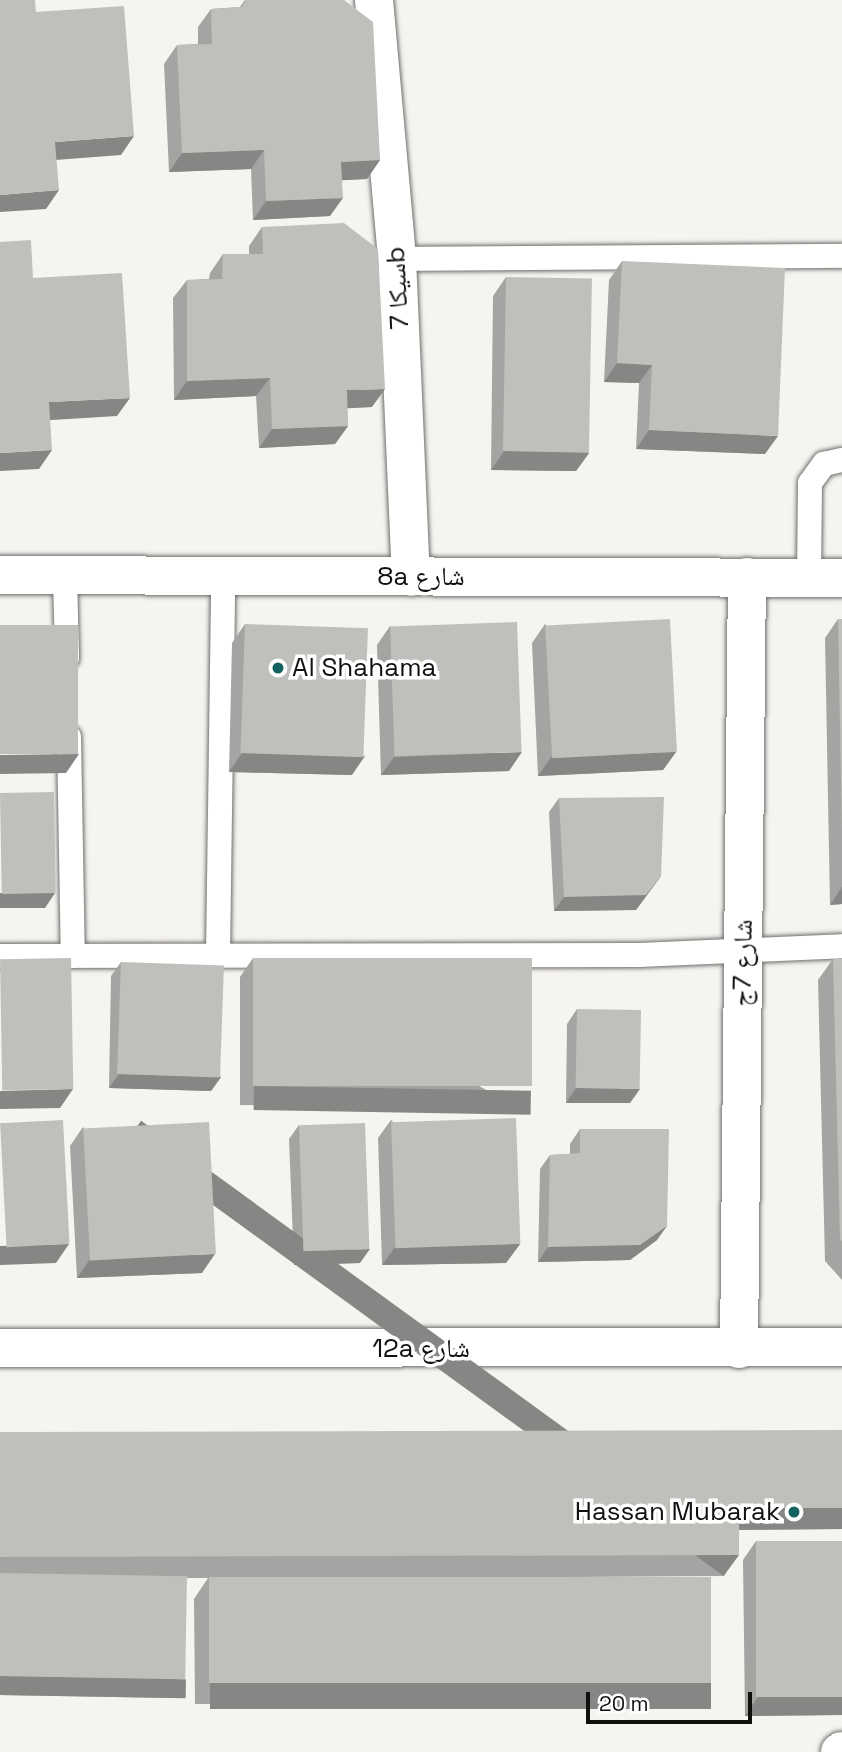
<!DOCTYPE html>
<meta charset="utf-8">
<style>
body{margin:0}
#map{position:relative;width:842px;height:1752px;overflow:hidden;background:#f5f4f0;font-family:"Space Grotesk","Noto Naskh Arabic",sans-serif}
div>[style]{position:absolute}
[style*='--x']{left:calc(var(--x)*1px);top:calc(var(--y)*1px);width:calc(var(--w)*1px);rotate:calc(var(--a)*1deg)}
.roads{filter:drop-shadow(0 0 2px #706f6c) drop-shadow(0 0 2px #706f6c)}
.service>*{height:24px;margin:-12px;padding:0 12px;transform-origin:12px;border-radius:12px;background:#fff}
.minor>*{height:38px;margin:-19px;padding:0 19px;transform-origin:19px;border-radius:19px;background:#fff}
.wall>*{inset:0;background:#a4a5a2}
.shaded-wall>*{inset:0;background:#868684;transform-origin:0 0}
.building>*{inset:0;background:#bfc0bc;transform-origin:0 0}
.dots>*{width:19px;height:19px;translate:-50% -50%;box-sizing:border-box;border:4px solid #fff;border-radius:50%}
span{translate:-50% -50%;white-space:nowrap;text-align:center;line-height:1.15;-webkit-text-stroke:7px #fff;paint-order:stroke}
.street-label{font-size:26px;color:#10100f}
.poi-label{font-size:26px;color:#10100f}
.left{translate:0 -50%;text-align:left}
.right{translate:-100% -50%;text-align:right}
.scale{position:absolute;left:586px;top:1692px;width:166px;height:32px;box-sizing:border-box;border:4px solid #10100f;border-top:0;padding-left:9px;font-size:21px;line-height:24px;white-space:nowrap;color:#10100f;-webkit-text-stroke:5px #fff;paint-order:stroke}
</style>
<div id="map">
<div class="roads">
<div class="service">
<div style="--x:397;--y:259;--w:445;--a:-0.4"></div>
<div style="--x:65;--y:575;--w:83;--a:88.6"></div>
<div style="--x:809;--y:578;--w:95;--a:-89.4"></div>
<div style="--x:810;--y:483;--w:24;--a:-54"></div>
<div style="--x:824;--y:464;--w:18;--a:-13"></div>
<div style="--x:69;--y:737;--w:219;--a:89"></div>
<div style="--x:218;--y:955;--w:379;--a:-89.2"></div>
<div style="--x:0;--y:956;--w:639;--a:-0.09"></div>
<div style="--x:639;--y:955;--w:203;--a:-2.5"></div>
</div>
<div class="minor">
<div style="--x:374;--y:0;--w:260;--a:84.9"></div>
<div style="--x:397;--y:259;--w:318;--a:87.5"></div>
<div style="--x:0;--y:575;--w:842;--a:0.2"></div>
<div style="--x:0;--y:1348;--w:842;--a:-0.07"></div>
<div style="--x:739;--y:1349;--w:772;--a:-89.41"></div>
<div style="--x:840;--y:1752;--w:2;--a:-27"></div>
</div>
</div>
<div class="wall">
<div style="clip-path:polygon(245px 0,344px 0,380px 160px,367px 179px,342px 180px,330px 216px,253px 220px,251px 169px,169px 172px,164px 64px,177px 45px,198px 44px,198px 27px,211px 9px,240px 7px)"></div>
<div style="clip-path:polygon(262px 227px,372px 407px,347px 408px,348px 426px,335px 444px,259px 448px,256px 396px,174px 400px,173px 298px,187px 280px,209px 279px,210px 273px,223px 254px,249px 254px,249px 246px)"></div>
<div style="clip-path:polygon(622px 261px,765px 454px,636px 449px,639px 383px,604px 382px,609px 280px)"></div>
<div style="clip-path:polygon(506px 277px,589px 453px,576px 471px,491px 470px,493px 296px)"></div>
<div style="clip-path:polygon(838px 619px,842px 619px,842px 904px,830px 905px,825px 638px)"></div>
<div style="clip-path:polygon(245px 624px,352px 775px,229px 772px,232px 643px)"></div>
<div style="clip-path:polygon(545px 624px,676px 752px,663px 770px,538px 776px,532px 643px)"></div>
<div style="clip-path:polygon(390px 626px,509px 771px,381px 775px,377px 645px)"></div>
<div style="clip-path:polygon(559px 798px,661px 876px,636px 910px,554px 911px,549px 812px)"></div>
<div style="clip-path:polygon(253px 958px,518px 1108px,240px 1105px,240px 977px)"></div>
<div style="clip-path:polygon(833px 959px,842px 959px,842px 1280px,825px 1261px,818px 980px)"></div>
<div style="clip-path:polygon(121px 962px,221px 1077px,211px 1091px,109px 1088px,111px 976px)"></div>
<div style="clip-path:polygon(577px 1009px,630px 1103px,566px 1103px,567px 1024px)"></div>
<div style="clip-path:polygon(391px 1120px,520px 1244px,506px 1263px,382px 1265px,378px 1138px)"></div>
<div style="clip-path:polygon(299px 1125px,360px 1263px,294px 1265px,289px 1139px)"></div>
<div style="clip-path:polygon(83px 1127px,202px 1273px,77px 1278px,70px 1146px)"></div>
<div style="clip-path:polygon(580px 1129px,657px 1240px,630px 1260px,538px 1262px,540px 1169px,550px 1155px,570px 1154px,570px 1144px)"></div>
<div style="clip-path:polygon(0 1432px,842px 1529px,739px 1530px,724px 1576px,570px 1577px,696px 1705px,195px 1704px,194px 1599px,208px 1578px,187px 1578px,173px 1698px,0 1695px)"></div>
<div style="clip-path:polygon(756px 1541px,842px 1541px,842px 1715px,745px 1716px,743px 1560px)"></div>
</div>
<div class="shaded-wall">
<div style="clip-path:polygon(134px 136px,121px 155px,42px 161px,55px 142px)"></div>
<div style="clip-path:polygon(264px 150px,251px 169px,169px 172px,182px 153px)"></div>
<div style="clip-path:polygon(380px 160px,367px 179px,328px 181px,341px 162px)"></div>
<div style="clip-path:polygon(59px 190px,46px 209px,0 212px,0 195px)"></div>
<div style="clip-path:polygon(343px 198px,330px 216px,253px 220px,266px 201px)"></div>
<div style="clip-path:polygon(617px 363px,652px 365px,639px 383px,604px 382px)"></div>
<div style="clip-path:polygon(270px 378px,256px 396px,174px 400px,187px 381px)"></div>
<div style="clip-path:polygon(385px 389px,372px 407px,334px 409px,347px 390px)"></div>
<div style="clip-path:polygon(130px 398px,117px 416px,36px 421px,49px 402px)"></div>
<div style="clip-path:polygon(348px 426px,335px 444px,259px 448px,272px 429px)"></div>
<div style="clip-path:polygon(649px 430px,778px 436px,765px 454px,636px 449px)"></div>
<div style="clip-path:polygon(52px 450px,39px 469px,0 471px,0 453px)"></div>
<div style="clip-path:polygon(504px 451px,589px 453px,576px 471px,491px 470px)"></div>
<div style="clip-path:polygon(522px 752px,509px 771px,381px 775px,394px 757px)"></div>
<div style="clip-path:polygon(676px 752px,663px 770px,538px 776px,551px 757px)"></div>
<div style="clip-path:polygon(242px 753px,365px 756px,352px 775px,229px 772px)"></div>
<div style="clip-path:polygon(79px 754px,66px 773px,0 774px,0 755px)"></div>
<div style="clip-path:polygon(661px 876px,636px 910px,554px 911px,564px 897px)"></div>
<div style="clip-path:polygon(842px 887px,842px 904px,830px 905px)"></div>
<div style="clip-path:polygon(0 893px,55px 893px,45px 908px,0 908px)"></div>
<div style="clip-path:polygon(119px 1074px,221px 1077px,211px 1091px,109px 1088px)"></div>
<div style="left:254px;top:1086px;width:277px;height:24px;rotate:1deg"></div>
<div style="clip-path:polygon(576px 1088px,640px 1089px,630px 1103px,566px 1103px)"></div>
<div style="clip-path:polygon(73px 1089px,60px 1108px,0 1109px,0 1091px)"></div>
<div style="clip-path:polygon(667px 1226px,657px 1240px,630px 1260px,538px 1262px,548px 1247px)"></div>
<div style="clip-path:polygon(69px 1244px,56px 1263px,0 1265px,0 1246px)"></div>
<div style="clip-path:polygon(520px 1244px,506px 1263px,382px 1265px,395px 1247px)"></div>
<div style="clip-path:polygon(370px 1249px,360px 1263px,294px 1265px,304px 1251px)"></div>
<div style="clip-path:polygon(215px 1254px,202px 1273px,77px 1278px,90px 1259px)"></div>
<div style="clip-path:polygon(739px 1508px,842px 1508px,842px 1529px,724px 1530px)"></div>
<div style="left:739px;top:1555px;width:26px;height:739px;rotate:126deg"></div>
<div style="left:0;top:1676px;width:186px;height:19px;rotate:1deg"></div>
<div style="left:210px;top:1683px;width:501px;height:26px"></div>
<div style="clip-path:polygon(842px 1696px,842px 1715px,745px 1716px,758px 1697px)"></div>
</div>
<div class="building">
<div style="clip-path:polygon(0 0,35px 0,36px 12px,124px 6px,134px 136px,55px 142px,59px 190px,0 195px)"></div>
<div style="clip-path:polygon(246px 0,344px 0,373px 22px,380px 160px,341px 162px,343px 198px,266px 201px,264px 150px,182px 153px,177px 45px,212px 44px,211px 9px,242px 7px)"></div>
<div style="clip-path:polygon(344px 223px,378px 249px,385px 389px,347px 390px,348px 426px,272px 429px,270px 378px,187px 381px,187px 280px,222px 279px,223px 254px,263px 254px,262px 227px)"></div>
<div style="clip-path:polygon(31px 240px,33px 278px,122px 273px,130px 398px,49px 402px,52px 450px,0 453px,0 242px)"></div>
<div style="clip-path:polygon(622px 261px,785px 268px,778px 436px,649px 430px,652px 365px,617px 363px)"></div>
<div style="left:506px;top:277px;width:86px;height:174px;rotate:1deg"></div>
<div style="left:670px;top:619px;width:133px;height:125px;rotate:87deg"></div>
<div style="clip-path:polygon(838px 619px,842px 619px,842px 832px)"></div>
<div style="left:517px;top:622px;width:130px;height:127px;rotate:88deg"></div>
<div style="left:245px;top:624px;width:123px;height:129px;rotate:2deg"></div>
<div style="left:78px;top:625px;width:129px;height:78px;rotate:90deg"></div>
<div style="left:54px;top:792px;width:101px;height:54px;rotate:89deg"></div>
<div style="clip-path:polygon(664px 797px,661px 876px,646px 895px,564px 897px,559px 798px)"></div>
<div style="left:71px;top:958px;width:131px;height:71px;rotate:89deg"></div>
<div style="left:253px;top:958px;width:279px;height:128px"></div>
<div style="clip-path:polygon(833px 959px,842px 959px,842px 1241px,840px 1239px)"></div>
<div style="left:121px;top:962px;width:103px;height:112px;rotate:2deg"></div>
<div style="left:577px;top:1009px;width:64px;height:79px;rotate:1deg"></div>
<div style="left:516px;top:1118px;width:126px;height:125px;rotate:88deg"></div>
<div style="left:63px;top:1120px;width:124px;height:63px;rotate:87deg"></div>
<div style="left:209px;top:1122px;width:132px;height:126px;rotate:87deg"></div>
<div style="left:365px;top:1123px;width:126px;height:66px;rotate:88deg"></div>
<div style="clip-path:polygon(580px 1129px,669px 1129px,667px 1226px,640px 1245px,548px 1247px,550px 1155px,580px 1153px)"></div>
<div style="clip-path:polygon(842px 1430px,842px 1508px,739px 1508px,739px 1555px,0 1557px,0 1432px)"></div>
<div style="left:756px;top:1541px;width:86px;height:156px"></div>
<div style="left:0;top:1573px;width:187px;height:103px;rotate:1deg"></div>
<div style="left:209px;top:1577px;width:502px;height:106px"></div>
</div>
<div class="dots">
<div style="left:278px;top:668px;background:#146361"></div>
<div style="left:794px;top:1512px;background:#146361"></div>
</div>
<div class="street-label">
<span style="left:398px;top:288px;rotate:-93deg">سيكا 7b</span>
<span style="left:421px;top:577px">8a شارع</span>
<span style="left:743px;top:963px;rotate:-89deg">شارع 7ج</span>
<span style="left:421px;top:1349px">12a شارع</span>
</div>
<div class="poi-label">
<span class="left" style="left:292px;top:668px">Al Shahama</span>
<span class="right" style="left:780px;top:1512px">Hassan Mubarak</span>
</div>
<div class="scale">20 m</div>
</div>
